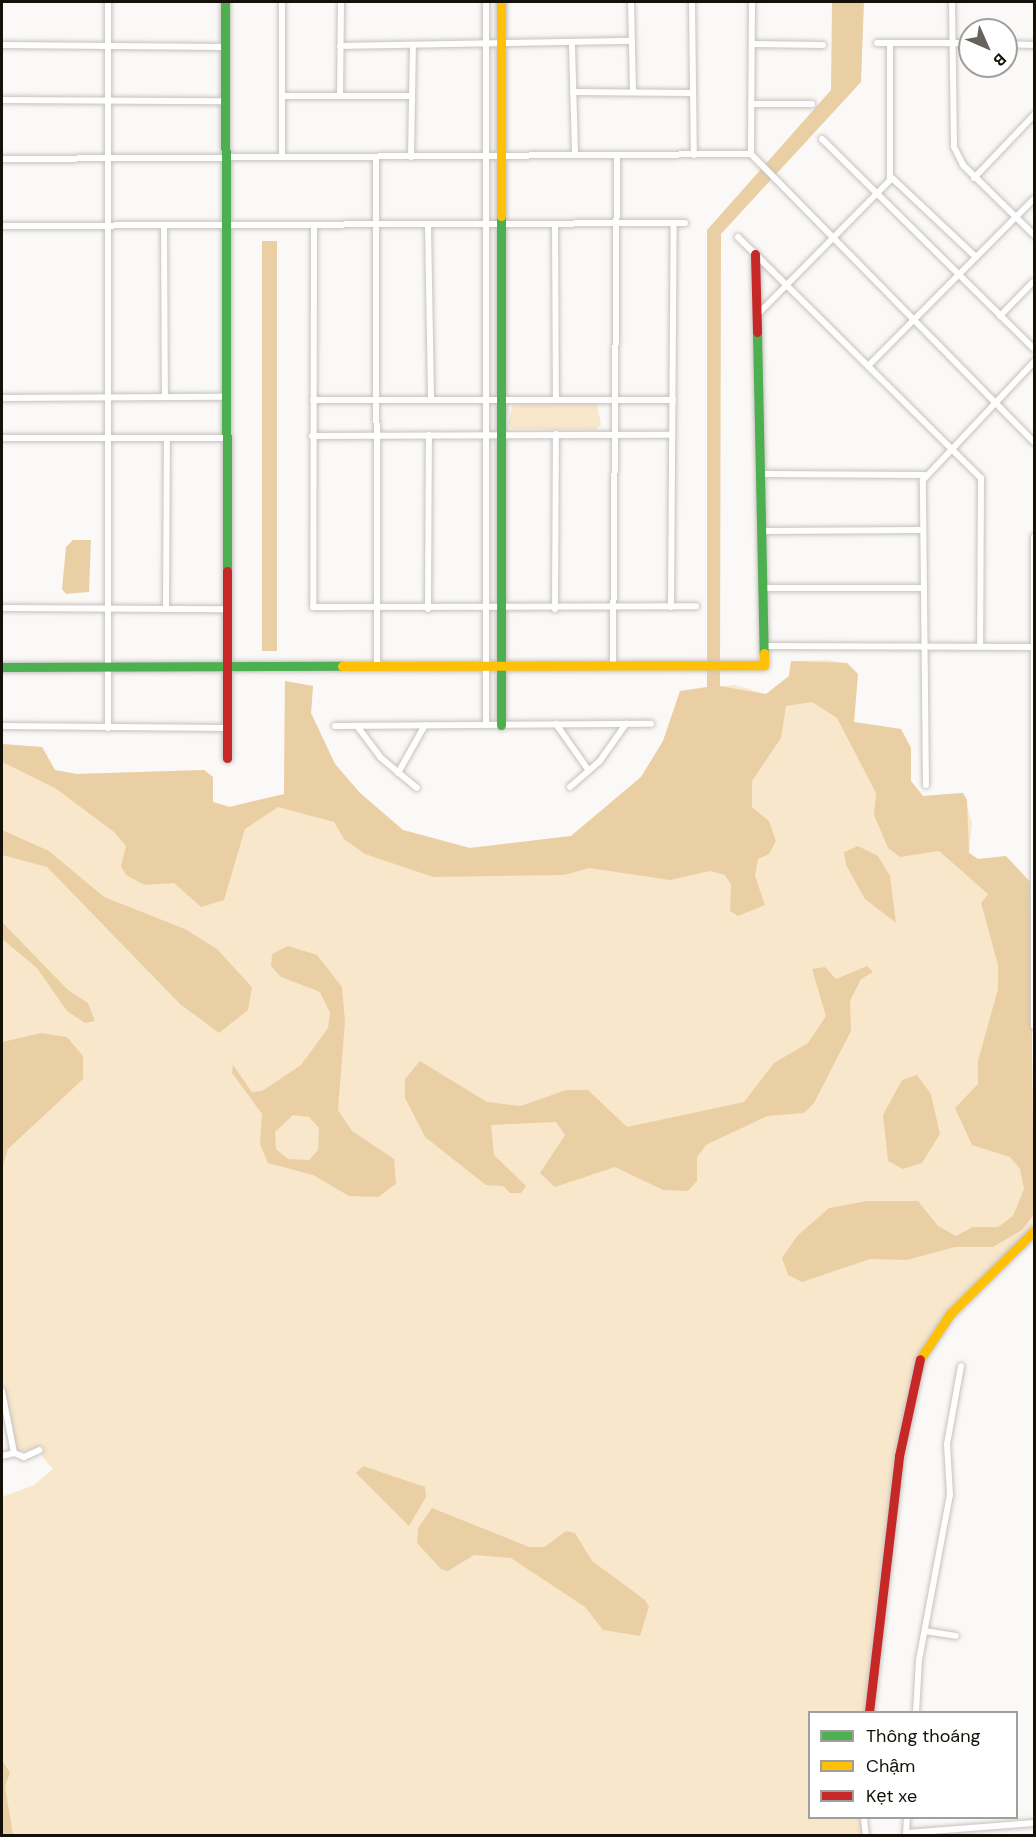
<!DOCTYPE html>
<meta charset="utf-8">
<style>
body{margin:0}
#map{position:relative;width:1036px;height:1837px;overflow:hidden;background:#fbf9f7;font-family:"DM Sans",sans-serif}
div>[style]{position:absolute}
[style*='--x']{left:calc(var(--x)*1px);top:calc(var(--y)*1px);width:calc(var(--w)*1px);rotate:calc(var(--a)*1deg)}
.green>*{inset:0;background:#f9e7cb}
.water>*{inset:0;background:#ebcfa4;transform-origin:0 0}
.roads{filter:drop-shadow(0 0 2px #c6c2bd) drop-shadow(0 0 2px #c6c2bd)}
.street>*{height:6px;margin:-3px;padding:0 3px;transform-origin:3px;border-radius:3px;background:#fefefe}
.fast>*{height:9px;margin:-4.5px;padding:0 4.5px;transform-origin:4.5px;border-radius:4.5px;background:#4caf50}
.slow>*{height:9px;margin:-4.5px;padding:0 4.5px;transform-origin:4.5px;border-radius:4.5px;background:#ffc107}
.jam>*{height:9px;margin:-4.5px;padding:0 4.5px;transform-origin:4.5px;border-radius:4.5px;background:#c62828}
span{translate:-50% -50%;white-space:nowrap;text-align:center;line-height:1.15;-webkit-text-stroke:4.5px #fff;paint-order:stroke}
.frame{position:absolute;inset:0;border:3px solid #151008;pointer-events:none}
.legend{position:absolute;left:808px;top:1711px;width:210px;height:108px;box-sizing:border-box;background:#fff;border:2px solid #a19f9c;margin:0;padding:8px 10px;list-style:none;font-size:18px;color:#151008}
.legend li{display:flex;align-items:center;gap:12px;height:30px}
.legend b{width:30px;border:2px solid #a19f9c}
.north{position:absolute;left:958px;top:18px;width:60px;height:60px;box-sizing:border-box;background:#fff;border:2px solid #a19f9c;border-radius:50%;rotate:135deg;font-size:16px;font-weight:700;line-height:24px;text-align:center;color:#151008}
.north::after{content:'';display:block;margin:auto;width:21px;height:27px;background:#66625c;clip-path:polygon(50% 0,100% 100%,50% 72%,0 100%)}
</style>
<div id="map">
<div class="green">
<div style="clip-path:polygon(597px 403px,601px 425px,595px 430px,512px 429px,508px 424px,513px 404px)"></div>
<div style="clip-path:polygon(827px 660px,847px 663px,858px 674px,854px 722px,901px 729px,911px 748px,911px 781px,923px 796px,963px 793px,972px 823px,969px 853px,978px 859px,1006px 856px,1030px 882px,1034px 1228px,947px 1314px,912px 1373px,866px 1712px,810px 1712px,810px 1818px,861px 1818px,864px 1835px,2px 1835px,2px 1497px,34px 1485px,53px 1469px,36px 1449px,16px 1452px,2px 1381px,2px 744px,42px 747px,55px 770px,77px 774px,204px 770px,213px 777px,213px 802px,230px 807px,284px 795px,285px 681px,313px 686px,311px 713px,335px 764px,360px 793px,403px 830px,470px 848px,571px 836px,641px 777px,663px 741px,680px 691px,735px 685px,766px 694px,789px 676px,791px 661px)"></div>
</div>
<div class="water">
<div style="clip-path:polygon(832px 2px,864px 2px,861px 82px,721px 234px,720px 686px,766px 694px,789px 676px,791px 661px,847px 663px,858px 674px,854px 722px,901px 729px,911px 748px,911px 781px,923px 796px,963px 793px,967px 800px,969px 853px,978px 859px,1006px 856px,1030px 882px,1034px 1214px,1022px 1230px,993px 1247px,955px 1247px,907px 1260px,870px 1259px,802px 1282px,788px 1275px,782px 1258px,797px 1236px,829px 1208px,867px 1201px,918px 1201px,938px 1226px,956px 1236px,973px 1227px,998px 1227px,1013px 1216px,1024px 1189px,1020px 1169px,1010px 1157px,972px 1145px,955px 1108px,978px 1084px,978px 1061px,998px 989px,998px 965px,981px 903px,988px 894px,939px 851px,900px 857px,888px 848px,874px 815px,876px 793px,837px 718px,812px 702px,786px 706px,781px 738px,752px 781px,752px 807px,769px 821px,776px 841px,769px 854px,758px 859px,755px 876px,765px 905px,738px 916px,730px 911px,731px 885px,725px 875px,710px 871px,670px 880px,589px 868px,564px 875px,433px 877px,365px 854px,344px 839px,334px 822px,278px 807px,245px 829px,224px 900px,201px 907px,174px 883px,145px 885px,126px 875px,121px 866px,126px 846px,114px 832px,55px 788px,2px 762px,2px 744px,42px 747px,55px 770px,77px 774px,204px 770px,213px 777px,213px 802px,229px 807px,284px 794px,285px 681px,313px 686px,311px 713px,335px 764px,360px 793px,403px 830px,470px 848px,571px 836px,641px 777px,663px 741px,680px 691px,707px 687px,707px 230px,831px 90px)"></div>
<div style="left:277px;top:241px;width:410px;height:15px;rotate:90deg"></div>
<div style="clip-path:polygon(73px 540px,91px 540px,89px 592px,66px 594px,62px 589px,66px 547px)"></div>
<div style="clip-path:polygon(2px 830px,49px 851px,104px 897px,185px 929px,217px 949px,252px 987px,248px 1010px,219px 1033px,180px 1004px,47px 867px,2px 855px)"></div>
<div style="clip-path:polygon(858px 846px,878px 856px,890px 876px,896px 923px,865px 899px,846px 865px,844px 852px)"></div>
<div style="clip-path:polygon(2px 922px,68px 990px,88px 1003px,95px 1021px,85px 1023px,67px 1011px,37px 968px,2px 939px)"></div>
<div style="clip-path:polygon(evenodd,288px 946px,317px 955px,342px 987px,345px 1021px,338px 1110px,352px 1131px,394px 1159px,396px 1184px,378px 1197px,349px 1196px,313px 1175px,268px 1163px,260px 1144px,262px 1114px,232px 1073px,233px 1065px,252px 1092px,262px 1091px,301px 1065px,328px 1028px,330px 1013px,320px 992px,281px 977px,271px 966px,272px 954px,288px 946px,293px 1115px,309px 1117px,319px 1128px,318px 1150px,309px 1160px,288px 1159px,276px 1149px,275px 1132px,293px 1115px)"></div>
<div style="clip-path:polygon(867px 966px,873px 972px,861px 979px,850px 1001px,851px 1031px,814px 1103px,804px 1113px,767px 1116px,706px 1145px,697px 1157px,697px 1181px,688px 1191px,663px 1190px,615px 1167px,555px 1187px,540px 1173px,565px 1135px,556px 1122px,491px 1125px,494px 1155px,526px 1186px,521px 1193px,510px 1193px,503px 1186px,486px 1185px,425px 1137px,405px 1098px,405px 1079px,420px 1061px,487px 1102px,521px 1106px,566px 1090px,588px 1090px,627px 1127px,744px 1102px,774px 1063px,808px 1043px,826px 1016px,812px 969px,825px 967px,836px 979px)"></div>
<div style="clip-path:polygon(41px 1033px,67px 1037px,83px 1056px,83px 1079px,8px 1149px,2px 1168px,2px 1042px)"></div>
<div style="clip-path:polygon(917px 1075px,931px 1094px,940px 1134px,922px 1163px,903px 1169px,888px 1161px,883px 1115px,902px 1080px)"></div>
<div style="clip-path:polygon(363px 1466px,425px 1487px,426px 1497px,409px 1526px,356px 1473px)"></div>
<div style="clip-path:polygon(432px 1508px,529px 1547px,544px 1547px,566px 1531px,575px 1533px,592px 1561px,645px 1600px,649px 1607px,640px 1636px,603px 1630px,585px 1607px,511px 1558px,474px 1555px,448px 1571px,441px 1569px,417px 1543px,418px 1528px)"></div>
<div style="clip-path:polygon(2px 1760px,10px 1773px,5px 1786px,13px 1835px,3px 1835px,2px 1829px)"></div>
</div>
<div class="roads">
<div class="street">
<div style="--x:282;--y:2;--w:155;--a:90"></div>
<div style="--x:631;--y:2;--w:90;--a:88.7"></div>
<div style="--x:692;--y:2;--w:153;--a:89.3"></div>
<div style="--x:752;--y:2;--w:152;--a:90.4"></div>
<div style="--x:751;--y:154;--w:404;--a:45.5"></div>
<div style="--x:952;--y:2;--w:145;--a:89.2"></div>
<div style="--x:954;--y:147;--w:20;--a:63"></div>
<div style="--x:963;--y:165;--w:100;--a:44.6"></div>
<div style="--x:877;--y:43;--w:93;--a:0"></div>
<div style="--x:752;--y:44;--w:71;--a:0.8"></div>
<div style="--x:1006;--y:44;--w:28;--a:2"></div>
<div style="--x:2;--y:45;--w:222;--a:0.5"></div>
<div style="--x:572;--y:45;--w:110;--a:88.4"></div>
<div style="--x:340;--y:46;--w:292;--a:-1"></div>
<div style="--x:573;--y:92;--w:120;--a:0.5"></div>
<div style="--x:282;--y:96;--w:130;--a:0"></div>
<div style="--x:340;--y:96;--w:94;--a:-89.4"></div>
<div style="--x:2;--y:100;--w:221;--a:0.3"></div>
<div style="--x:751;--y:104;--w:61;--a:0"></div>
<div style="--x:822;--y:139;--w:298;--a:44.7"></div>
<div style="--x:376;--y:157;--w:509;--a:89.89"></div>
<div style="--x:411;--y:157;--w:111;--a:-89"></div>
<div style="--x:2;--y:159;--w:749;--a:-0.38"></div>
<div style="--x:891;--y:177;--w:117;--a:43.3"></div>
<div style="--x:974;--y:178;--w:87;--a:-46.4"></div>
<div style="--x:555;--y:224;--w:174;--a:89.7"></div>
<div style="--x:164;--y:225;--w:172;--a:89.7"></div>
<div style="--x:314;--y:225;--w:382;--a:90.1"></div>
<div style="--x:313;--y:607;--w:383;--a:-0.1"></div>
<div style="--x:428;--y:225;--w:173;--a:89"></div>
<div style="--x:2;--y:226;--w:683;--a:-0.25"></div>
<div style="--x:738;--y:237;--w:342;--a:44.8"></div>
<div style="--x:981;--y:478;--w:168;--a:90.3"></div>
<div style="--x:756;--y:316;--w:191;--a:-45.4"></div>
<div style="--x:890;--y:180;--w:137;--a:-90"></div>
<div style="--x:1000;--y:316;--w:47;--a:-45.9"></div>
<div style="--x:868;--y:366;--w:235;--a:-45.2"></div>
<div style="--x:2;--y:398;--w:222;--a:-0.3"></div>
<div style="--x:313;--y:400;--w:360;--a:0"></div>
<div style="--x:312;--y:436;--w:360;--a:-0.2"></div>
<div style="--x:2;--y:438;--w:222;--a:0"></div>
<div style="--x:764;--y:474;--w:161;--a:0.4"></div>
<div style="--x:764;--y:531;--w:159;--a:-0.4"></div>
<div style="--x:1034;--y:537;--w:489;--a:90"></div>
<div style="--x:764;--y:588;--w:159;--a:0"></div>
<div style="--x:671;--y:607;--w:384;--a:-89.6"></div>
<div style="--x:2;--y:608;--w:224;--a:0.3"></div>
<div style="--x:166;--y:609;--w:171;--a:-89.7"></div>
<div style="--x:428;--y:609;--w:174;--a:-89.7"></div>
<div style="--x:555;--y:609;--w:175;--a:-89.7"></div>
<div style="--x:764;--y:646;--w:266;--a:0.2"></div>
<div style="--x:613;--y:666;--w:511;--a:-89.55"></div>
<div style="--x:556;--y:724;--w:57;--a:54.9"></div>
<div style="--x:486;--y:725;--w:723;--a:-90"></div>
<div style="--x:2;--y:726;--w:225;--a:0.5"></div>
<div style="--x:335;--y:726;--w:316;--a:-0.4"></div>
<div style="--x:357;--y:726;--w:39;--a:53"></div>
<div style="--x:380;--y:757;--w:48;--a:40"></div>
<div style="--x:108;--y:728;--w:726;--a:-90"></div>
<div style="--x:398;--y:773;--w:55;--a:-60.6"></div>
<div style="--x:926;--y:785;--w:305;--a:-90.6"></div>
<div style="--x:923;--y:480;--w:162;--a:-46.8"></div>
<div style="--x:570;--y:787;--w:38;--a:-41"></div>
<div style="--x:599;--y:762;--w:47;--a:-54.6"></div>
<div style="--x:2;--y:1391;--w:63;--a:79"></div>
<div style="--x:14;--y:1453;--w:11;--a:22"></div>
<div style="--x:24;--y:1457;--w:17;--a:-24"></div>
<div style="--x:2;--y:1456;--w:12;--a:-14"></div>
<div style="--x:925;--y:1631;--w:31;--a:9"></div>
<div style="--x:916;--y:1712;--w:52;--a:-86.7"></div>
<div style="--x:919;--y:1660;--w:168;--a:-79.4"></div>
<div style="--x:950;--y:1495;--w:51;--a:-93.4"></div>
<div style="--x:947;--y:1444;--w:79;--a:-79.8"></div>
<div style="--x:864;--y:1818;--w:18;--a:84"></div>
<div style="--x:907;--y:1833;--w:127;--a:-4.5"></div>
<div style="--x:906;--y:1835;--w:17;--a:-87"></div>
</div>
<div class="fast">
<div style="--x:225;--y:2;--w:569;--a:89.8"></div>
<div style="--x:501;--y:216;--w:509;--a:90"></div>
<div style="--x:757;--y:332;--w:321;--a:88.8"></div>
<div style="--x:2;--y:667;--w:340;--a:-0.2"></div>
</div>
<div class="slow">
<div style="--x:501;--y:2;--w:214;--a:90"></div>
<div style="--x:342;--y:666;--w:422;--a:-0.1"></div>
<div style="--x:764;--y:665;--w:12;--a:-90"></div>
<div style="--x:920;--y:1359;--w:54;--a:-56.3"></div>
<div style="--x:950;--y:1314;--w:118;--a:-44.7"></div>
</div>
<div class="jam">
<div style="--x:755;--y:254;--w:78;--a:88.5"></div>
<div style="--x:227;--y:571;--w:187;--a:90"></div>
<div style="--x:869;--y:1712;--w:258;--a:-83.3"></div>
<div style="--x:899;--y:1456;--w:99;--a:-77.8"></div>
</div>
</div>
<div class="frame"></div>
<ul class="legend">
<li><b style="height:8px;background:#4caf50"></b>Thông thoáng</li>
<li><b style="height:8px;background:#ffc107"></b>Chậm</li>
<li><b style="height:8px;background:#c62828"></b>Kẹt xe</li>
</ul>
<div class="north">B</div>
</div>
